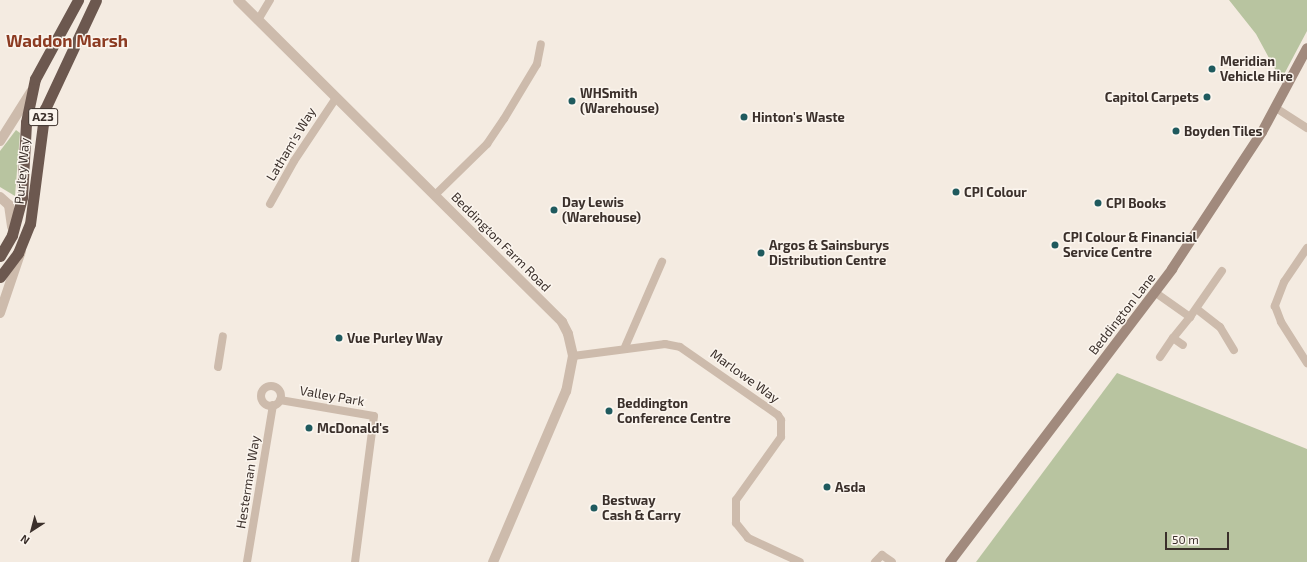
<!DOCTYPE html>
<style>
body{margin:0}
#map{position:relative;width:1307px;height:562px;overflow:hidden;background:#f4ebe1;font-family:"Exo 2",sans-serif}
div>[style]{position:absolute}
[style*='--x']{left:calc(var(--x)*1px);top:calc(var(--y)*1px);width:calc(var(--w)*1px);rotate:calc(var(--a)*1deg)}
.green>*{inset:0;background:#b8c4a0}
.minor>*{height:8px;margin:-4px;padding:0 4px;transform-origin:4px;border-radius:4px;background:#cdbbac}
.minor>.ring{margin:-4px;padding:0;box-sizing:content-box;background:none;border:8px solid #cdbbac;border-radius:50%}
.tertiary>*{height:10px;margin:-5px;padding:0 5px;transform-origin:5px;border-radius:5px;background:#cdbbac}
.secondary>*{height:10px;margin:-5px;padding:0 5px;transform-origin:5px;border-radius:5px;background:#a18a7d}
.trunk>*{height:11px;margin:-5.5px;padding:0 5.5px;transform-origin:5.5px;border-radius:5.5px;background:#6c584f}
.dots>*{width:11px;height:11px;translate:-50% -50%;box-sizing:border-box;border:2px solid #fbf5ee;border-radius:50%}
span{translate:-50% -50%;white-space:nowrap;text-align:center;line-height:1.15;-webkit-text-stroke:3px #fbf5ee;paint-order:stroke}
.shield-label span{padding:1px 3px;background:#fbf5ee;border:1px solid;border-radius:3px;-webkit-text-stroke-width:0}
.shield-label{font-size:12px;color:#3b302b;font-weight:700}
.poi-label{font-size:13px;color:#3b302b;font-weight:700}
.left{translate:0 -50%;text-align:left}
.right{translate:-100% -50%;text-align:right}
.street-label{font-size:13px;color:#3b302b}
.district-label{font-size:17px;color:#8c3b22;font-weight:700}
.north{position:absolute;left:12px;top:510px;width:40px;height:40px;-webkit-text-stroke:3px #fbf5ee;paint-order:stroke;rotate:216deg;font-size:11px;font-weight:700;line-height:16px;text-align:center;color:#3b302b}
.north::after{content:'';display:block;margin:auto;width:14px;height:18px;background:#3b302b;clip-path:polygon(50% 0,100% 100%,50% 72%,0 100%)}
.scale{position:absolute;left:1165px;top:532px;width:64px;height:18px;box-sizing:border-box;border:2px solid #3b302b;border-top:0;padding-left:5px;font-size:12px;line-height:14px;white-space:nowrap;color:#3b302b;-webkit-text-stroke:3px #fbf5ee;paint-order:stroke}
</style>
<div id="map">
<div class="green">
<div style="clip-path:polygon(1229px 0,1307px 0,1307px 31px,1281px 80px,1256px 34px)"></div>
<div style="clip-path:polygon(16px 130px,20px 133px,15px 196px,0 187px,0 151px)"></div>
<div style="clip-path:polygon(1117px 373px,1307px 449px,1307px 562px,976px 562px)"></div>
</div>
<div class="minor">
<div style="--x:258;--y:20;--w:23;--a:-59"></div>
<div style="--x:1276;--y:108;--w:37;--a:33"></div>
<div style="--x:435;--y:195;--w:73;--a:-44.4"></div>
<div style="--x:487;--y:144;--w:30;--a:-56"></div>
<div style="--x:504;--y:119;--w:64;--a:-59"></div>
<div style="--x:537;--y:64;--w:20;--a:-79"></div>
<div style="--x:270;--y:204;--w:49;--a:-60.8"></div>
<div style="--x:294;--y:161;--w:76;--a:-56.3"></div>
<div style="--x:1307;--y:248;--w:41;--a:124.1"></div>
<div style="--x:1284;--y:282;--w:26;--a:111"></div>
<div style="--x:1275;--y:306;--w:17;--a:69"></div>
<div style="--x:1281;--y:322;--w:49;--a:57.6"></div>
<div style="--x:1156;--y:293;--w:42;--a:35.2"></div>
<div style="--x:1190;--y:317;--w:27;--a:129"></div>
<div style="--x:1173;--y:338;--w:12;--a:35"></div>
<div style="--x:1198;--y:310;--w:28;--a:38"></div>
<div style="--x:1220;--y:327;--w:27;--a:59"></div>
<div style="--x:1190;--y:317;--w:56;--a:-55.2"></div>
<div style="--x:625;--y:347;--w:93;--a:-66.5"></div>
<div style="--x:573;--y:356;--w:93;--a:-7.4"></div>
<div style="--x:665;--y:344;--w:15;--a:11"></div>
<div style="--x:680;--y:347;--w:119;--a:34.8"></div>
<div style="--x:778;--y:415;--w:6;--a:59"></div>
<div style="--x:781;--y:420;--w:17;--a:90"></div>
<div style="--x:781;--y:437;--w:77;--a:125.5"></div>
<div style="--x:736;--y:500;--w:23;--a:90"></div>
<div style="--x:736;--y:523;--w:19;--a:51"></div>
<div style="--x:748;--y:538;--w:57;--a:24.8"></div>
<div style="--x:1160;--y:357;--w:23;--a:-56"></div>
<div style="--x:218;--y:367;--w:31;--a:-81"></div>
<div class="ring" style="left:261px;top:386px;width:12px;height:12px"></div>
<div style="--x:280;--y:400;--w:95;--a:9.7"></div>
<div style="--x:374;--y:416;--w:147;--a:97.4"></div>
<div style="--x:247;--y:562;--w:159;--a:-80.6"></div>
<div style="--x:875;--y:562;--w:10;--a:-45"></div>
<div style="--x:882;--y:555;--w:12;--a:35"></div>
</div>
<div class="tertiary">
<div style="--x:238;--y:0;--w:457;--a:44.8"></div>
<div style="--x:562;--y:322;--w:13;--a:63"></div>
<div style="--x:568;--y:334;--w:23;--a:77"></div>
<div style="--x:573;--y:356;--w:36;--a:101"></div>
<div style="--x:566;--y:391;--w:186;--a:113.1"></div>
<div style="--x:0;--y:141;--w:58;--a:-57.7"></div>
<div style="--x:0;--y:197;--w:12;--a:42"></div>
<div style="--x:9;--y:205;--w:22;--a:82"></div>
<div style="--x:0;--y:313;--w:65;--a:-71.3"></div>
</div>
<div class="secondary">
<div style="--x:950;--y:562;--w:368;--a:-52.8"></div>
<div style="--x:1172;--y:269;--w:164;--a:-56.7"></div>
<div style="--x:1262;--y:132;--w:95;--a:-61.8"></div>
</div>
<div class="trunk">
<div style="--x:0;--y:256;--w:24;--a:-60"></div>
<div style="--x:12;--y:235;--w:39;--a:-75"></div>
<div style="--x:22;--y:197;--w:75;--a:-86.9"></div>
<div style="--x:26;--y:122;--w:44;--a:-78.2"></div>
<div style="--x:35;--y:79;--w:90;--a:-61.4"></div>
<div style="--x:0;--y:277;--w:30;--a:-53"></div>
<div style="--x:18;--y:253;--w:31;--a:-68"></div>
<div style="--x:30;--y:224;--w:116;--a:-82.6"></div>
<div style="--x:45;--y:109;--w:120;--a:-64.9"></div>
</div>
<div class="dots">
<div style="left:1212px;top:69px;background:#1f5a5e"></div>
<div style="left:1207px;top:97px;background:#1f5a5e"></div>
<div style="left:572px;top:101px;background:#1f5a5e"></div>
<div style="left:744px;top:117px;background:#1f5a5e"></div>
<div style="left:1176px;top:131px;background:#1f5a5e"></div>
<div style="left:956px;top:192px;background:#1f5a5e"></div>
<div style="left:1098px;top:203px;background:#1f5a5e"></div>
<div style="left:554px;top:210px;background:#1f5a5e"></div>
<div style="left:1055px;top:245px;background:#1f5a5e"></div>
<div style="left:761px;top:253px;background:#1f5a5e"></div>
<div style="left:339px;top:338px;background:#1f5a5e"></div>
<div style="left:609px;top:411px;background:#1f5a5e"></div>
<div style="left:309px;top:428px;background:#1f5a5e"></div>
<div style="left:827px;top:487px;background:#1f5a5e"></div>
<div style="left:594px;top:508px;background:#1f5a5e"></div>
</div>
<div class="shield-label">
<span style="left:43px;top:117px">A23</span>
</div>
<div class="poi-label">
<span class="left" style="left:1220px;top:69px">Meridian<br>Vehicle Hire</span>
<span class="left" style="left:580px;top:101px">WHSmith<br>(Warehouse)</span>
<span class="right" style="left:1199px;top:97px">Capitol Carpets</span>
<span class="left" style="left:752px;top:117px">Hinton's Waste</span>
<span class="left" style="left:1184px;top:131px">Boyden Tiles</span>
<span class="left" style="left:964px;top:192px">CPI Colour</span>
<span class="left" style="left:562px;top:210px">Day Lewis<br>(Warehouse)</span>
<span class="left" style="left:1106px;top:203px">CPI Books</span>
<span class="left" style="left:1063px;top:245px">CPI Colour &amp; Financial<br>Service Centre</span>
<span class="left" style="left:769px;top:253px">Argos &amp; Sainsburys<br>Distribution Centre</span>
<span class="left" style="left:347px;top:338px">Vue Purley Way</span>
<span class="left" style="left:617px;top:411px">Beddington<br>Conference Centre</span>
<span class="left" style="left:317px;top:428px">McDonald's</span>
<span class="left" style="left:835px;top:487px">Asda</span>
<span class="left" style="left:602px;top:508px">Bestway<br>Cash &amp; Carry</span>
</div>
<div class="street-label">
<span style="left:291px;top:144px;rotate:-59deg">Latham's Way</span>
<span style="left:22px;top:171px;rotate:-85deg">Purley Way</span>
<span style="left:501px;top:242px;rotate:45deg">Beddington Farm Road</span>
<span style="left:1122px;top:314px;rotate:-52deg">Beddington Lane</span>
<span style="left:745px;top:376px;rotate:36deg">Marlowe Way</span>
<span style="left:332px;top:396px;rotate:10deg">Valley Park</span>
<span style="left:248px;top:482px;rotate:-81deg">Hesterman Way</span>
</div>
<div class="district-label">
<span style="left:67px;top:41px">Waddon Marsh</span>
</div>
<div class="north">N</div>
<div class="scale">50 m</div>
</div>
